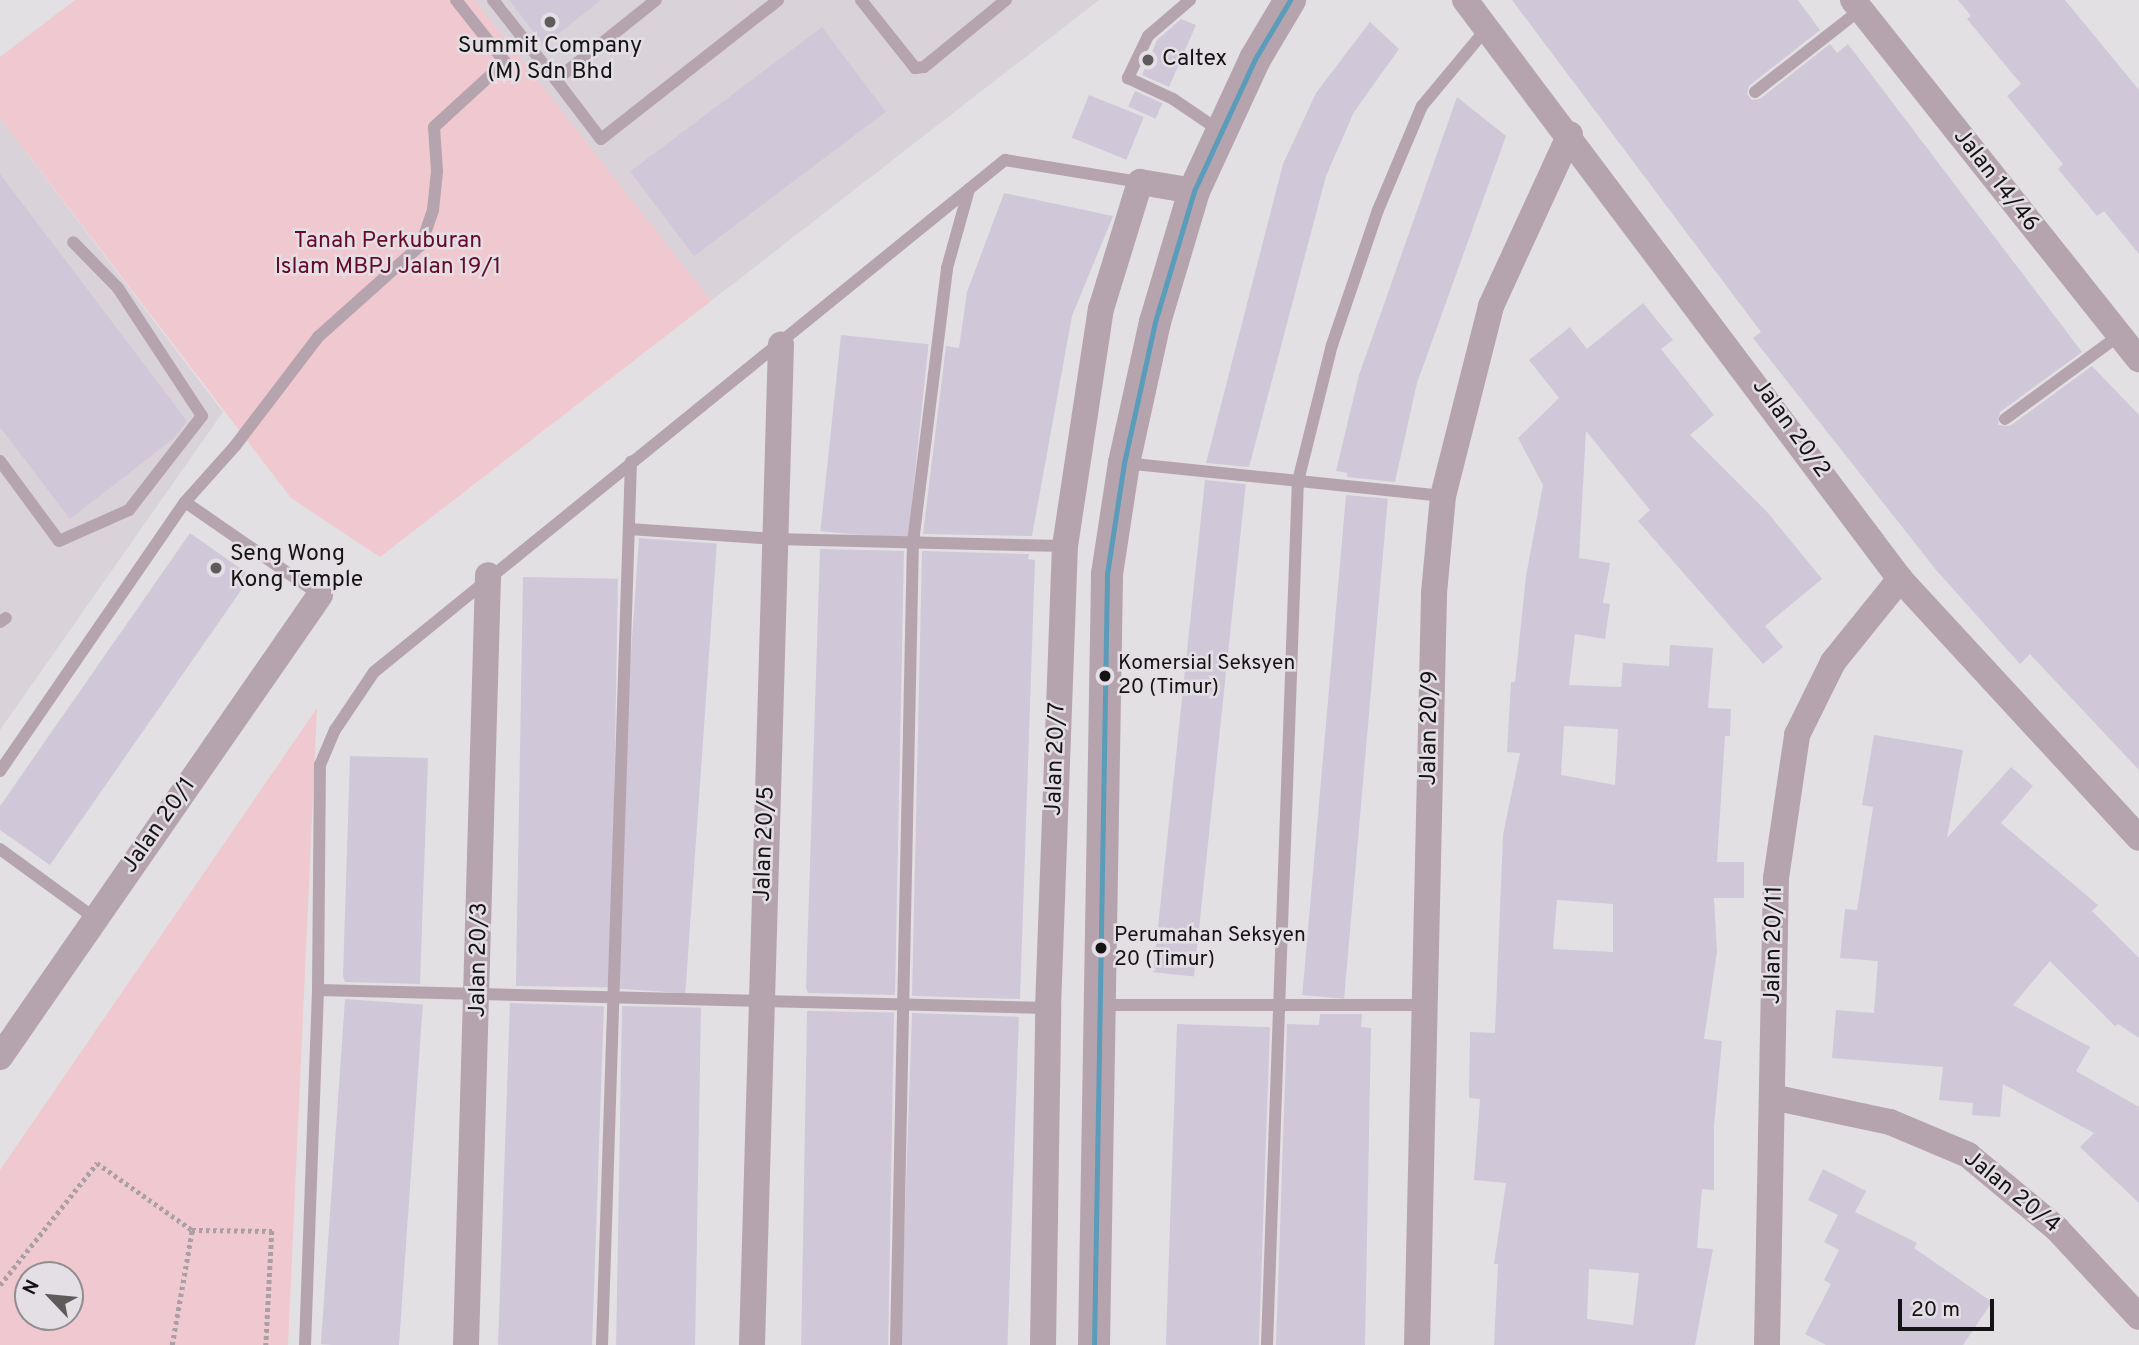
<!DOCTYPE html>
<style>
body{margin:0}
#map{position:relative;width:2139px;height:1345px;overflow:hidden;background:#e3e0e3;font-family:Overpass,sans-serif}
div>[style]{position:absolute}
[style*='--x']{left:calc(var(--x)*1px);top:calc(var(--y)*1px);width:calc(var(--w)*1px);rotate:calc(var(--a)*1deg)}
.built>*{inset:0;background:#d9d2d9}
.green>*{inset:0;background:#f0c8cf}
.building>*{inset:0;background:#d0c7d9;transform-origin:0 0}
.path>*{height:4.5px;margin-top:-2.25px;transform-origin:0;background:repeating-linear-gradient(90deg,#a99fa4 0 3.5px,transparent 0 7px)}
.service>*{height:12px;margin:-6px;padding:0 6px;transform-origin:6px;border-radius:6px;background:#b5a4ad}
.minor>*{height:26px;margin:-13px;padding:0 13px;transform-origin:13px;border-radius:13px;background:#b5a4ad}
.tertiary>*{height:32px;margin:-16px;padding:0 16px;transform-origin:16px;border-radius:16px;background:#b5a4ad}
.bus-1>*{height:5px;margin:-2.5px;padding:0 2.5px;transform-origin:2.5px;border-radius:2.5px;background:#5a9cba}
.dots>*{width:19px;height:19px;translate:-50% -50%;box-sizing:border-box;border:4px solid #e4dfe4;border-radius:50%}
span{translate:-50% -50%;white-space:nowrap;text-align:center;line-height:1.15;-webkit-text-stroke:5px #e4dfe4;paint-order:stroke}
.bus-label{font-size:21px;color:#151314}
.left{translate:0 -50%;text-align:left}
.poi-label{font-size:23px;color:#151314}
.street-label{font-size:23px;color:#151314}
.park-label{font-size:23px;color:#670a2a}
.north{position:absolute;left:14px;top:1261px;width:70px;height:70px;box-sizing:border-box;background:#e4dfe4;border:2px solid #918d91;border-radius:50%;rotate:296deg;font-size:19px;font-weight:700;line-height:28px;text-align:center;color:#151314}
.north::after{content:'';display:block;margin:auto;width:24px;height:32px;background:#5d5b5c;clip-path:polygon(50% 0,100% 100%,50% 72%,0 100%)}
.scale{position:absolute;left:1898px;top:1299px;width:96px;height:32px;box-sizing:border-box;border:4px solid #151314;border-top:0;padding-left:9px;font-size:21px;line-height:24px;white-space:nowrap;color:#151314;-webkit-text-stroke:5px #e4dfe4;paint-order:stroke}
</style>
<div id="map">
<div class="built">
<div style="clip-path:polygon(475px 0,1099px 0,711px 301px)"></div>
<div style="clip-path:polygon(0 118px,223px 412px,0 730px)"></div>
</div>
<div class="green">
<div style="clip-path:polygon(75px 0,475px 0,711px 301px,380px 557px,291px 498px,0 118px,0 57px)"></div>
<div style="clip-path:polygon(evenodd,317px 708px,288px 1345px,0 1345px,0 1170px,317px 708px,28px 1275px,70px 1275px,70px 1317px,28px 1317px,28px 1275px)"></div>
</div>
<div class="building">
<div style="clip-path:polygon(509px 0,601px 0,544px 45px)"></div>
<div style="clip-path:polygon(1512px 0,1798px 0,1820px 30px,1749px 86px,1747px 94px,1752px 100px,1760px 99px,1830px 44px,1837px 53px,1848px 44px,2082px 352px,2000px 412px,1998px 425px,2010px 426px,2092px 366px,2139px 415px,2139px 770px,2030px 654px,2020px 664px,1937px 571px,1753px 338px,1761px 332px)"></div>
<div style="clip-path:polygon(1958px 0,2065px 0,2139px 90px,2139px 254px,2104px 211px,2097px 216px,2058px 169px,2063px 164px,2007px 96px,2021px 84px,1967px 19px,1971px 16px)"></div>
<div style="clip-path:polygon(1181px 19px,1196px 25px,1169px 87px,1142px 75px,1157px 40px)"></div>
<div style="clip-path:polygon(1370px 22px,1399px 49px,1354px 112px,1326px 176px,1249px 467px,1206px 463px,1283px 164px,1316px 93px)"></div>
<div style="left:822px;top:27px;width:106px;height:240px;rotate:53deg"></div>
<div style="left:1135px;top:91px;width:30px;height:17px;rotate:24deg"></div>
<div style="left:1089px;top:95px;width:59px;height:46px;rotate:22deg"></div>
<div style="clip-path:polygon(1457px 97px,1506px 136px,1417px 383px,1395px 482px,1347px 477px,1347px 473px,1336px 471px,1359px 375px)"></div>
<div style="clip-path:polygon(0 174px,187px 421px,173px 439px,70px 519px,0 427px)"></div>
<div style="clip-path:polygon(1004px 193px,1113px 216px,1072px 316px,1032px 536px,923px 534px,946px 346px,959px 348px,967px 292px)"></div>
<div style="clip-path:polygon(evenodd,1643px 303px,1673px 340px,1661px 349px,1714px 415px,1690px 435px,1768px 513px,1822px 579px,1765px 626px,1783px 647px,1763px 664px,1638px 521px,1650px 510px,1586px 431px,1579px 558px,1610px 563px,1603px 603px,1610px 604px,1605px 639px,1575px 634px,1569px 685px,1621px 687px,1623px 663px,1669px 666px,1670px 645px,1713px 648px,1708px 708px,1731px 709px,1730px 736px,1725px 736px,1717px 862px,1744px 862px,1744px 898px,1714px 898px,1717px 952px,1704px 1039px,1722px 1041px,1714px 1126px,1714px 1190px,1702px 1189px,1697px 1248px,1713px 1249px,1695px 1345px,1494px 1345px,1498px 1264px,1494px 1264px,1506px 1183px,1474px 1180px,1480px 1099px,1469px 1098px,1470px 1032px,1495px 1033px,1503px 835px,1520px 753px,1507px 752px,1511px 682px,1515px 682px,1526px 576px,1543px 485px,1518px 438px,1559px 398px,1529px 360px,1570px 327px,1587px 349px,1643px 303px,1564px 726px,1618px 729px,1615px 785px,1561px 775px,1564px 726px,1643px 303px,1557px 900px,1613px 904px,1613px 952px,1553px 949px,1557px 900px,1643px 303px,1589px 1269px,1639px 1273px,1633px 1325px,1587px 1319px,1589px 1269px)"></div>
<div style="left:841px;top:335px;width:88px;height:197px;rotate:6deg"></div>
<div style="left:1205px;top:480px;width:41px;height:495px;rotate:6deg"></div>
<div style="left:1346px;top:495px;width:42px;height:502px;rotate:5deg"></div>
<div style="clip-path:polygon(190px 533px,251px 576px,50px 865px,0 830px,0 806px)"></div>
<div style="left:639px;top:538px;width:78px;height:451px;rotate:4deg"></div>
<div style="clip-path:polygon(820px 549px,904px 551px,895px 995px,808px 993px,806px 988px)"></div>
<div style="clip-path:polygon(922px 551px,1029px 554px,1028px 559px,1035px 560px,1020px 999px,912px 996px)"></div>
<div style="left:523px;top:577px;width:95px;height:409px;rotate:1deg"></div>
<div style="clip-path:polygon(1874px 735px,1963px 750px,1947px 838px,2011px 767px,2033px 786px,2001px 823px,2098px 905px,2092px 911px,2139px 958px,2139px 1038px,2118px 1024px,2115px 1026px,2050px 961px,2013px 1005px,2090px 1047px,2076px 1071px,2139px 1107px,2139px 1203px,2080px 1147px,2094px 1133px,2003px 1084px,2000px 1117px,1972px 1115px,1973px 1103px,1939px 1100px,1943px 1067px,1832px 1058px,1836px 1010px,1874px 1013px,1878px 961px,1840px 958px,1845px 909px,1857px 910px,1873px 807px,1862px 805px)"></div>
<div style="clip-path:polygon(350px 756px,428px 758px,420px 984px,345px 982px,343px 976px)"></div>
<div style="left:345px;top:999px;width:78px;height:346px;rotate:4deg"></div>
<div style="left:510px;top:1003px;width:94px;height:342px;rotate:2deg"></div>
<div style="left:622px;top:1006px;width:79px;height:339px;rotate:1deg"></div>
<div style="left:807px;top:1011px;width:87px;height:334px;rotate:1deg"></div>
<div style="left:912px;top:1013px;width:107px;height:332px;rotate:2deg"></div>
<div style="clip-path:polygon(1320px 1014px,1362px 1014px,1361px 1027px,1371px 1028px,1365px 1345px,1276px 1345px,1287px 1024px,1319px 1025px)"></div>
<div style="left:1177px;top:1024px;width:93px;height:321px;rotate:2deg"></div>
<div style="clip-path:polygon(1823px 1169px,1866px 1191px,1855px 1212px,1917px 1243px,1914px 1248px,1992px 1302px,1963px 1345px,1826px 1345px,1805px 1334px,1831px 1284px,1824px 1280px,1839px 1250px,1824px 1242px,1838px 1215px,1808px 1200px)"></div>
</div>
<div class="path">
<div style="--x:0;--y:1285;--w:156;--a:-51.5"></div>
<div style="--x:97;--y:1163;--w:116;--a:35.2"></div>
<div style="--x:192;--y:1230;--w:80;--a:0.7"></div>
<div style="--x:272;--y:1231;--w:114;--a:93"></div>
<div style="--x:172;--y:1345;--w:117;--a:-80.1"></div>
</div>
<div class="service">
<div style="--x:493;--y:0;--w:102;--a:51.8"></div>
<div style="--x:556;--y:80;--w:128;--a:-38.7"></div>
<div style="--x:861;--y:0;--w:87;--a:51.5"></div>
<div style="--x:915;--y:68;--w:9;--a:-6"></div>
<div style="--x:924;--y:67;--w:106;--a:-39.3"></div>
<div style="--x:1190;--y:0;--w:55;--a:139.4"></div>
<div style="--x:1148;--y:36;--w:47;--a:115.5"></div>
<div style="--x:1128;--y:78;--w:50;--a:25"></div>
<div style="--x:1173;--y:99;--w:57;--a:34.2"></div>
<div style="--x:556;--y:80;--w:74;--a:52.7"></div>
<div style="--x:601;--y:139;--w:225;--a:-38.1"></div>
<div style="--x:1755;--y:92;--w:133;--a:-38"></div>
<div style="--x:2005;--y:419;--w:139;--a:-36.2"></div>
<div style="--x:0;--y:461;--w:99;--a:53.6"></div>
<div style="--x:59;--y:541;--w:77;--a:-23.9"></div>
<div style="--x:129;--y:510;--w:119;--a:-52.2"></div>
<div style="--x:202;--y:416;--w:153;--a:-123.3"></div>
<div style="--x:118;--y:288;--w:64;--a:-134.4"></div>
<div style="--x:1124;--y:463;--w:321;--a:5.9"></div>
<div style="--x:185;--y:502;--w:75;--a:-48.2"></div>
<div style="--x:235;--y:446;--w:137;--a:-52.7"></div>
<div style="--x:318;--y:337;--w:138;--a:-41.8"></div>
<div style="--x:421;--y:245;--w:37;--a:-71"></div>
<div style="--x:433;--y:210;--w:39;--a:-84"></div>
<div style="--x:437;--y:171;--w:44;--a:-93.9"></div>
<div style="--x:434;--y:127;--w:96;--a:-42.5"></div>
<div style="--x:505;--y:62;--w:79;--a:-128.3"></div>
<div style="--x:629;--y:529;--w:146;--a:3.9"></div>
<div style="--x:775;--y:539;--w:290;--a:1.4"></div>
<div style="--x:0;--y:622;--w:7;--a:-34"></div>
<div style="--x:0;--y:771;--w:326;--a:-55.5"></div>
<div style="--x:185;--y:502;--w:164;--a:34.6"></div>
<div style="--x:0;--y:849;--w:119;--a:36.1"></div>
<div style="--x:318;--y:990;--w:730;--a:1.41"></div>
<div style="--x:1101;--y:1005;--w:323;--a:0"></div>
<div style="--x:305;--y:1345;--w:355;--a:-87.9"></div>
<div style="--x:318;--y:990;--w:225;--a:-89.5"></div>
<div style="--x:320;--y:765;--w:38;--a:-67"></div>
<div style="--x:335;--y:730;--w:70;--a:-56.1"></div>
<div style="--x:374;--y:672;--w:813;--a:-39.06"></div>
<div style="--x:1005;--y:160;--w:137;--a:9.3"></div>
<div style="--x:602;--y:1345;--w:884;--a:-88.12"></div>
<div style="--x:896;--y:1345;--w:803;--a:-88.79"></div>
<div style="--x:913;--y:542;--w:276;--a:-82.9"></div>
<div style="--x:947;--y:268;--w:82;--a:-74.4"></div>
<div style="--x:1267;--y:1345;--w:865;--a:-87.95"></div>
<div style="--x:1298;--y:481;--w:140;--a:-76"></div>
<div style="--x:1332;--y:345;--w:143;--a:-71.2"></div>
<div style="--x:1378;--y:210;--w:113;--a:-67.1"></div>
<div style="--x:1422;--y:106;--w:102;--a:-50.2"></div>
</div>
<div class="minor">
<div style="--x:1465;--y:0;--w:724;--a:53.08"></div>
<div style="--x:1900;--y:579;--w:352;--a:47.3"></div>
<div style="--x:1853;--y:0;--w:459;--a:51.5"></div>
<div style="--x:0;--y:1057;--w:562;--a:-55.29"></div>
<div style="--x:1772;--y:1097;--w:121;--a:12"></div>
<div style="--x:1890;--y:1122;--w:85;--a:22.9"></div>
<div style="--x:1968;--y:1155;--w:116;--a:39.7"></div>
<div style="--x:2057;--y:1229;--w:120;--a:47"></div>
<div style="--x:466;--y:1345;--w:770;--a:-88.36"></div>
<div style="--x:752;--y:1345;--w:1001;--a:-88.34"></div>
<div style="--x:1043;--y:1345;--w:337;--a:-89.1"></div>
<div style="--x:1048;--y:1008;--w:462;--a:-87.9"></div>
<div style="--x:1065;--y:546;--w:240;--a:-81.4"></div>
<div style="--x:1101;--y:309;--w:133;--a:-72.9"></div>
<div style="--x:1140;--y:182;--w:55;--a:9.5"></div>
<div style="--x:1417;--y:1345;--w:752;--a:-88.7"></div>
<div style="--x:1434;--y:593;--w:97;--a:-84.7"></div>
<div style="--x:1443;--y:496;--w:196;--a:-75.8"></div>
<div style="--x:1491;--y:306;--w:189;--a:-65.3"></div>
<div style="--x:1767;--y:1345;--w:467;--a:-88.9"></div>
<div style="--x:1776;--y:878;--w:145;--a:-81.6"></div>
<div style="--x:1797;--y:735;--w:81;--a:-63.7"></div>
<div style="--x:1833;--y:662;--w:107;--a:-51.1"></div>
</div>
<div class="tertiary">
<div style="--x:1094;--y:1345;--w:771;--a:-89.03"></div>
<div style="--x:1107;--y:574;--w:112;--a:-81.3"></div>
<div style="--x:1124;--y:463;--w:144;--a:-77.6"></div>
<div style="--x:1155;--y:322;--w:137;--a:-73.4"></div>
<div style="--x:1194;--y:191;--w:145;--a:-65.2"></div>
<div style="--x:1255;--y:59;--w:69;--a:-59.3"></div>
</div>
<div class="bus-1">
<div style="--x:1094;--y:1345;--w:771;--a:-89.03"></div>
<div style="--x:1107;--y:574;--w:112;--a:-81.3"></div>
<div style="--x:1124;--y:463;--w:144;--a:-77.6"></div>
<div style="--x:1155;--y:322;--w:137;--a:-73.4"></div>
<div style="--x:1194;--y:191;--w:145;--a:-65.2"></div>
<div style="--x:1255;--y:59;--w:69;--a:-59.3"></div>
</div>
<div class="dots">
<div style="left:550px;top:22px;background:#5d5b5c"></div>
<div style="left:1148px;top:60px;background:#5d5b5c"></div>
<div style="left:216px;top:568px;background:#5d5b5c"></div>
<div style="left:1105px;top:676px;background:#151314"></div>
<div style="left:1101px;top:948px;background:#151314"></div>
</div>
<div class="bus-label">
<span class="left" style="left:1118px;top:676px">Komersial Seksyen<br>20 (Timur)</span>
<span class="left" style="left:1114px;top:948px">Perumahan Seksyen<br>20 (Timur)</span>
</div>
<div class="poi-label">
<span style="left:550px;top:60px">Summit Company<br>(M) Sdn Bhd</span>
<span class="left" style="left:1162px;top:60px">Caltex</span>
<span class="left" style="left:230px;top:568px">Seng Wong<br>Kong Temple</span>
</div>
<div class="street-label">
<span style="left:1995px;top:181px;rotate:52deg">Jalan 14/46</span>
<span style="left:1790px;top:429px;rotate:54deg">Jalan 20/2</span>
<span style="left:1431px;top:728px;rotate:-89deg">Jalan 20/9</span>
<span style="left:1057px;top:759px;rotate:-88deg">Jalan 20/7</span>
<span style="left:160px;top:826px;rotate:-55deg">Jalan 20/1</span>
<span style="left:766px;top:844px;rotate:-88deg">Jalan 20/5</span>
<span style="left:1775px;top:945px;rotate:-89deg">Jalan 20/11</span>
<span style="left:480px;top:960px;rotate:-89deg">Jalan 20/3</span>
<span style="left:2011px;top:1193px;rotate:39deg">Jalan 20/4</span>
</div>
<div class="park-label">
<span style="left:388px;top:255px">Tanah Perkuburan<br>Islam MBPJ Jalan 19/1</span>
</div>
<div class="north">N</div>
<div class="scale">20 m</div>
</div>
